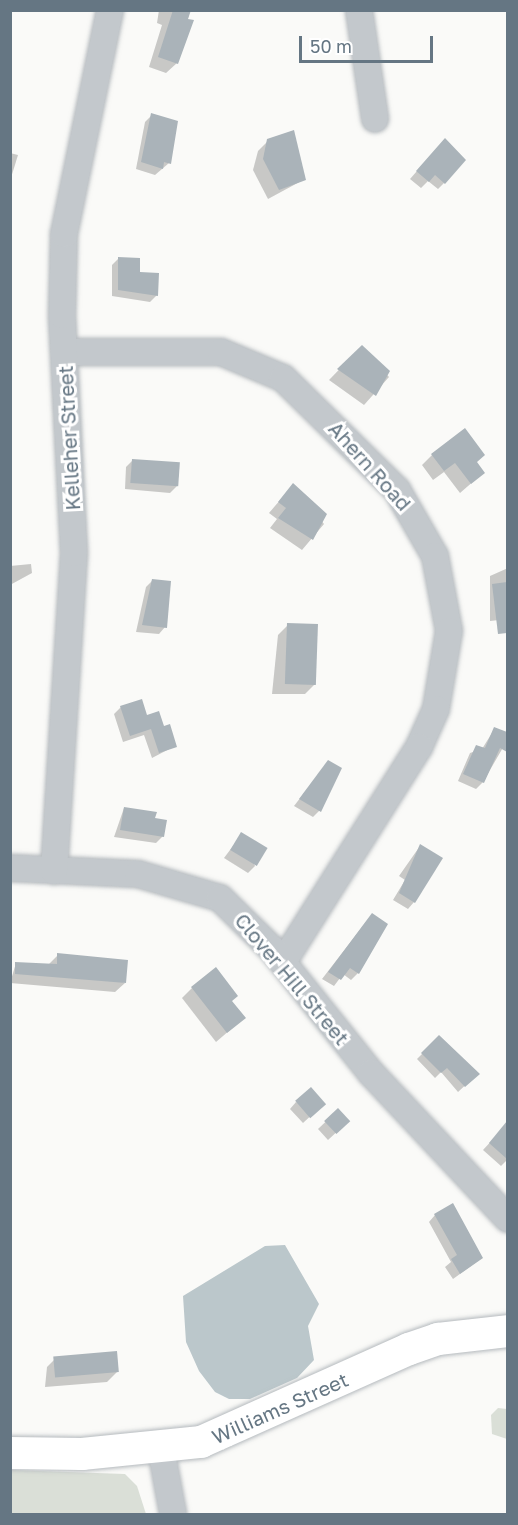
<!DOCTYPE html>
<style>
body{margin:0}
#map{position:relative;width:518px;height:1525px;overflow:hidden;background:#fafaf8;font-family:"Golos Text",sans-serif}
div>[style]{position:absolute}
[style*='--x']{left:calc(var(--x)*1px);top:calc(var(--y)*1px);width:calc(var(--w)*1px);rotate:calc(var(--a)*1deg)}
.green>*{inset:0;background:#dadfd7}
.water>*{inset:0;background:#bbc7cb}
.shadow>*{inset:0;background:#0003}
.building>*{inset:0;background:#aab3b9;transform-origin:0 0}
.roads{filter:drop-shadow(0 0 2px #b5babe) drop-shadow(0 0 2px #b5babe)}
.minor>*{height:26px;margin:-13px;padding:0 13px;transform-origin:13px;border-radius:13px;background:#c3c8cc}
.major>*{height:32px;margin:-16px;padding:0 16px;transform-origin:16px;border-radius:16px;background:#fff}
span{translate:-50% -50%;white-space:nowrap;text-align:center;line-height:1.15;-webkit-text-stroke:6px #fff;paint-order:stroke}
.street-label{font-size:20px;color:#657683}
.frame{position:absolute;inset:0;border:12px solid #657683;pointer-events:none}
.scale{position:absolute;left:299px;top:36px;width:134px;height:27px;box-sizing:border-box;border:3px solid #657683;border-top:0;padding-left:8px;font-size:18px;line-height:21px;white-space:nowrap;color:#657683;-webkit-text-stroke:4px #fff;paint-order:stroke}
</style>
<div id="map">
<div class="green">
<div style="clip-path:polygon(498px 1408px,507px 1409px,507px 1439px,492px 1434px,491px 1415px)"></div>
<div style="clip-path:polygon(11px 1470px,125px 1474px,137px 1486px,146px 1514px,11px 1514px)"></div>
</div>
<div class="water">
<div style="clip-path:polygon(285px 1245px,319px 1304px,308px 1326px,314px 1360px,297px 1378px,250px 1399px,229px 1399px,215px 1392px,199px 1371px,186px 1342px,183px 1296px,265px 1246px)"></div>
</div>
<div class="shadow">
<div style="clip-path:polygon(159px 10px,190px 10px,177px 63px,166px 73px,149px 67px,162px 25px,157px 23px)"></div>
<div style="clip-path:polygon(152px 115px,169px 163px,155px 175px,136px 169px,145px 122px)"></div>
<div style="clip-path:polygon(268px 141px,305px 179px,268px 199px,253px 170px,258px 151px)"></div>
<div style="clip-path:polygon(438px 147px,444px 183px,438px 189px,428px 181px,421px 188px,410px 179px)"></div>
<div style="clip-path:polygon(10px 153px,18px 155px,10px 181px)"></div>
<div style="clip-path:polygon(119px 258px,157px 295px,150px 302px,112px 296px,112px 265px)"></div>
<div style="clip-path:polygon(361px 347px,389px 377px,364px 405px,329px 380px)"></div>
<div style="clip-path:polygon(432px 455px,475px 463px,483px 473px,460px 493px,444px 472px,433px 480px,422px 465px)"></div>
<div style="clip-path:polygon(133px 460px,177px 486px,170px 493px,125px 489px,126px 467px)"></div>
<div style="clip-path:polygon(293px 485px,324px 524px,302px 550px,270px 528px,277px 519px,269px 513px)"></div>
<div style="clip-path:polygon(31px 564px,32px 573px,10px 585px,10px 566px)"></div>
<div style="clip-path:polygon(508px 568px,508px 619px,490px 621px,490px 576px)"></div>
<div style="clip-path:polygon(153px 580px,165px 627px,159px 634px,136px 632px,146px 587px)"></div>
<div style="clip-path:polygon(288px 625px,315px 684px,305px 694px,272px 694px,278px 635px)"></div>
<div style="clip-path:polygon(121px 707px,163px 728px,175px 746px,152px 758px,144px 735px,123px 742px,114px 714px)"></div>
<div style="clip-path:polygon(495px 728px,508px 739px,483px 782px,476px 789px,458px 781px,470px 753px,482px 749px)"></div>
<div style="clip-path:polygon(328px 762px,319px 811px,313px 817px,294px 806px)"></div>
<div style="clip-path:polygon(124px 808px,154px 820px,163px 836px,156px 843px,114px 837px)"></div>
<div style="clip-path:polygon(242px 834px,255px 866px,248px 873px,224px 858px)"></div>
<div style="clip-path:polygon(420px 846px,414px 902px,408px 909px,393px 900px,405px 880px,399px 876px)"></div>
<div style="clip-path:polygon(366px 922px,358px 973px,351px 980px,343px 974px,334px 986px,322px 979px)"></div>
<div style="clip-path:polygon(58px 955px,125px 983px,115px 992px,10px 983px,16px 963px,48px 965px)"></div>
<div style="clip-path:polygon(192px 988px,244px 1018px,216px 1042px,182px 998px)"></div>
<div style="clip-path:polygon(439px 1037px,472px 1079px,458px 1092px,441px 1072px,435px 1078px,417px 1059px)"></div>
<div style="clip-path:polygon(296px 1102px,317px 1110px,303px 1123px,290px 1109px)"></div>
<div style="clip-path:polygon(338px 1110px,341px 1128px,328px 1140px,318px 1129px)"></div>
<div style="clip-path:polygon(506px 1125px,508px 1159px,501px 1166px,483px 1150px)"></div>
<div style="clip-path:polygon(435px 1215px,482px 1258px,453px 1279px,445px 1267px,451px 1262px,429px 1222px)"></div>
<div style="clip-path:polygon(57px 1357px,117px 1372px,107px 1382px,45px 1387px,47px 1367px)"></div>
</div>
<div class="building">
<div style="clip-path:polygon(173px 10px,191px 10px,188px 19px,194px 20px,178px 64px,158px 57px)"></div>
<div style="clip-path:polygon(151px 113px,178px 121px,171px 164px,164px 162px,163px 169px,141px 162px)"></div>
<div style="clip-path:polygon(294px 130px,306px 180px,279px 190px,263px 159px,267px 139px)"></div>
<div style="clip-path:polygon(445px 138px,466px 160px,445px 184px,435px 175px,429px 182px,416px 171px)"></div>
<div style="clip-path:polygon(118px 257px,140px 258px,140px 272px,159px 273px,158px 296px,118px 290px)"></div>
<div style="clip-path:polygon(362px 345px,390px 371px,376px 396px,337px 369px)"></div>
<div style="clip-path:polygon(465px 428px,485px 455px,477px 462px,485px 473px,471px 484px,455px 463px,444px 471px,431px 454px)"></div>
<div style="left:132px;top:459px;width:48px;height:24px;rotate:4deg"></div>
<div style="clip-path:polygon(293px 483px,327px 514px,313px 540px,278px 518px,286px 508px,278px 502px)"></div>
<div style="clip-path:polygon(152px 579px,171px 581px,167px 628px,142px 625px)"></div>
<div style="clip-path:polygon(507px 582px,507px 633px,498px 634px,492px 584px)"></div>
<div style="left:287px;top:623px;width:31px;height:61px;rotate:2deg"></div>
<div style="clip-path:polygon(142px 699px,147px 715px,159px 711px,164px 726px,170px 724px,177px 747px,159px 753px,151px 729px,130px 736px,120px 706px)"></div>
<div style="clip-path:polygon(494px 727px,507px 732px,507px 752px,500px 748px,484px 783px,463px 774px,476px 745px,485px 748px)"></div>
<div style="clip-path:polygon(328px 760px,342px 768px,321px 812px,299px 799px)"></div>
<div style="clip-path:polygon(124px 807px,157px 812px,155px 818px,167px 820px,164px 837px,120px 830px)"></div>
<div style="left:241px;top:832px;width:31px;height:21px;rotate:31deg"></div>
<div style="clip-path:polygon(420px 844px,443px 858px,415px 903px,399px 893px)"></div>
<div style="clip-path:polygon(372px 913px,388px 924px,359px 974px,350px 968px,341px 980px,328px 972px)"></div>
<div style="clip-path:polygon(57px 953px,128px 960px,126px 983px,15px 974px,15px 962px,57px 964px)"></div>
<div style="clip-path:polygon(216px 967px,238px 996px,232px 1001px,246px 1018px,227px 1033px,191px 987px)"></div>
<div style="clip-path:polygon(439px 1035px,480px 1074px,465px 1087px,447px 1068px,441px 1073px,421px 1053px)"></div>
<div style="left:311px;top:1087px;width:23px;height:21px;rotate:49deg"></div>
<div style="left:338px;top:1108px;width:18px;height:19px;rotate:47deg"></div>
<div style="clip-path:polygon(507px 1121px,507px 1159px,489px 1143px)"></div>
<div style="clip-path:polygon(453px 1203px,483px 1258px,460px 1274px,451px 1259px,457px 1255px,434px 1214px)"></div>
<div style="left:117px;top:1351px;width:21px;height:64px;rotate:85deg"></div>
</div>
<div class="roads">
<div class="minor">
<div style="--x:359;--y:10;--w:110;--a:81.6"></div>
<div style="--x:65;--y:352;--w:156;--a:0"></div>
<div style="--x:221;--y:352;--w:67;--a:22.8"></div>
<div style="--x:283;--y:378;--w:160;--a:44.5"></div>
<div style="--x:397;--y:490;--w:76;--a:60.1"></div>
<div style="--x:435;--y:556;--w:76;--a:79.4"></div>
<div style="--x:449;--y:631;--w:79;--a:99.5"></div>
<div style="--x:436;--y:709;--w:42;--a:114.1"></div>
<div style="--x:419;--y:747;--w:254;--a:122.3"></div>
<div style="--x:10;--y:868;--w:128;--a:2.7"></div>
<div style="--x:138;--y:874;--w:85;--a:16.3"></div>
<div style="--x:220;--y:898;--w:73;--a:44.4"></div>
<div style="--x:272;--y:949;--w:159;--a:51.4"></div>
<div style="--x:371;--y:1073;--w:200;--a:46.8"></div>
<div style="--x:54;--y:871;--w:319;--a:-86.4"></div>
<div style="--x:74;--y:553;--w:238;--a:-92.9"></div>
<div style="--x:62;--y:315;--w:81;--a:-88.6"></div>
<div style="--x:64;--y:234;--w:229;--a:-78.4"></div>
<div style="--x:161;--y:1449;--w:66;--a:79.5"></div>
</div>
<div class="major">
<div style="--x:10;--y:1453;--w:72;--a:0.8"></div>
<div style="--x:82;--y:1454;--w:120;--a:-5.8"></div>
<div style="--x:201;--y:1442;--w:228;--a:-24.1"></div>
<div style="--x:409;--y:1349;--w:31;--a:-19"></div>
<div style="--x:438;--y:1339;--w:70;--a:-6.5"></div>
</div>
</div>
<div class="street-label">
<span style="left:69px;top:438px;rotate:-93deg">Kelleher Street</span>
<span style="left:370px;top:466px;rotate:48deg">Ahern Road</span>
<span style="left:292px;top:979px;rotate:50deg">Clover Hill Street</span>
<span style="left:280px;top:1408px;rotate:-24deg">Williams Street</span>
</div>
<div class="frame"></div>
<div class="scale">50 m</div>
</div>
